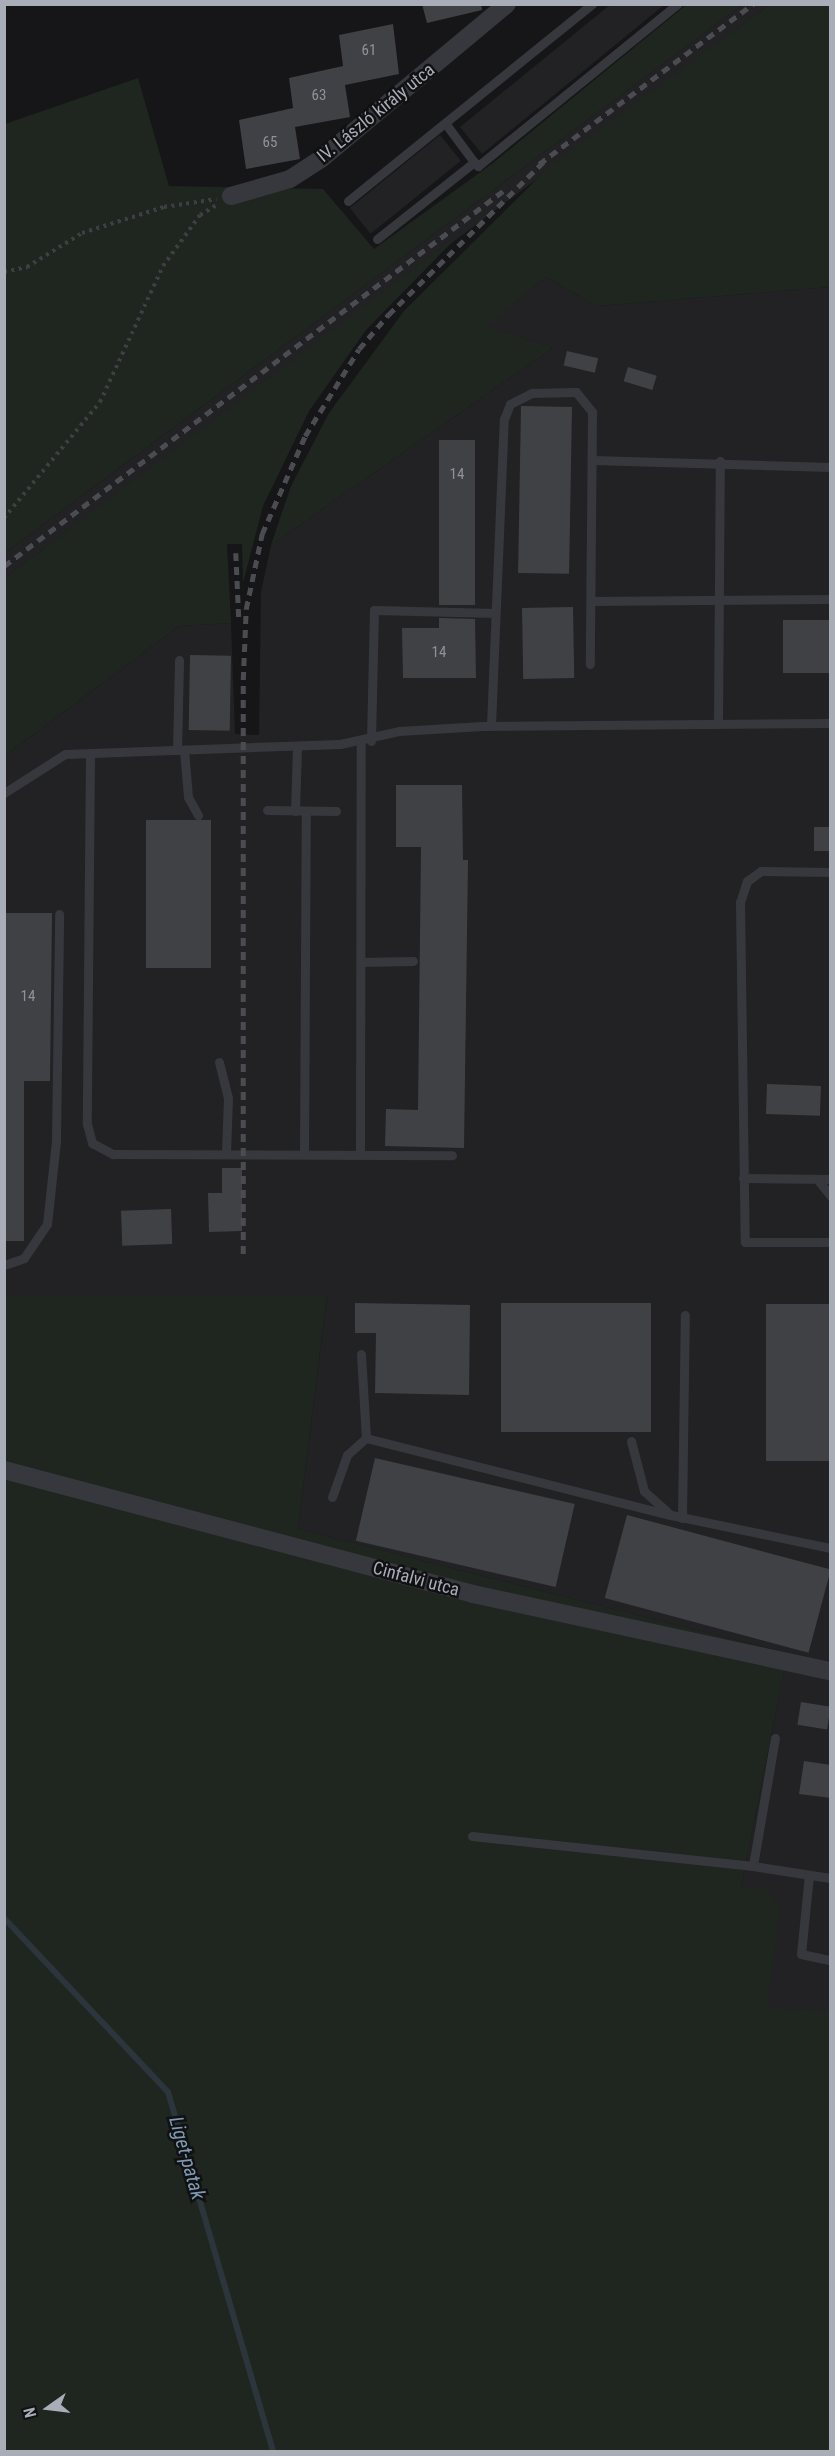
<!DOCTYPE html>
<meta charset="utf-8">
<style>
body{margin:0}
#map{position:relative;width:835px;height:2456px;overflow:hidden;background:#161618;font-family:"Roboto Condensed",sans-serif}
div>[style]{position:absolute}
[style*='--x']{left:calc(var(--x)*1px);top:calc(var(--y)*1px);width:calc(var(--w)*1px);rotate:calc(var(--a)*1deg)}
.built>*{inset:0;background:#222225;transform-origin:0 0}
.green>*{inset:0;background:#1e261f}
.stream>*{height:6px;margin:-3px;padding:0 3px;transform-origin:3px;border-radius:3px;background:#2c353c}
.building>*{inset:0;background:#404145;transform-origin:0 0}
.path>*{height:4px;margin-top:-2px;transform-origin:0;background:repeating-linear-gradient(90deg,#3d3f44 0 3px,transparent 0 7.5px)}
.service>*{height:9px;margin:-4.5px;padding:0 4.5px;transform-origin:4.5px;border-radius:4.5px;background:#37383d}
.minor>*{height:18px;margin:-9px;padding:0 9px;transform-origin:9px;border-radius:9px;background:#37383d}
.rail>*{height:4.5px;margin-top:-2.25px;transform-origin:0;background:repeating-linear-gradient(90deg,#4a4c52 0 8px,transparent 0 14px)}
span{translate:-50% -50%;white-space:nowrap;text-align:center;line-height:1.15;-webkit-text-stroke:5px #111113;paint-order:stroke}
.number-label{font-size:15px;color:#8e929b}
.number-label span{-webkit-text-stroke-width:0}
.street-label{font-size:18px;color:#a8adb8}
.water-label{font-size:20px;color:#7f9bb3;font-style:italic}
.frame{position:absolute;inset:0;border:6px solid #a8adb8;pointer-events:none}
.north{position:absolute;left:18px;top:2378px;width:60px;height:60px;-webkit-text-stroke:4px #111113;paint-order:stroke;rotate:256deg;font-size:16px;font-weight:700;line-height:24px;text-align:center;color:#a8adb8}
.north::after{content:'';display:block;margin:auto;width:21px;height:27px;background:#a8adb8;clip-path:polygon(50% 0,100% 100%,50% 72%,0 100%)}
</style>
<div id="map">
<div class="built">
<div style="clip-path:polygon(611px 4px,664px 5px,482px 154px,460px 127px)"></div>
<div style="clip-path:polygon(742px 5px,769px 5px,5px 578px,5px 553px)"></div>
<div style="left:440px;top:135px;width:33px;height:116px;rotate:51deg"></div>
<div style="clip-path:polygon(546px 277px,597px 306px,830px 287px,830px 2055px,763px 2052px,741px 1887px,788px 1653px,298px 1529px,327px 1296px,5px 1295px,5px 756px,179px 626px,231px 623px,235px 734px,259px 735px,261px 592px,271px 545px,553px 348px,486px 326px)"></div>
</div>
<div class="green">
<div style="clip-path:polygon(686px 5px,742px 5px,5px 553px,5px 124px,138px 78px,169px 186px,323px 189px,374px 249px,493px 163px)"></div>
<div style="clip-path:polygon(769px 5px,830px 5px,830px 287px,597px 306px,546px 277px,487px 326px,553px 348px,271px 545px,291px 486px,329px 413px,404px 311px,550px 166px)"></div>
<div style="clip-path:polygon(462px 232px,366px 330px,309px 411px,263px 506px,243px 583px,242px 544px,227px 544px,231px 623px,179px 626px,5px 756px,5px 578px)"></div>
<div style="clip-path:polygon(4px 1295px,327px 1295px,298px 1529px,788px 1653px,741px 1887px,768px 1889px,780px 1907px,767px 2008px,830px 2011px,830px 2451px,5px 2451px)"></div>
</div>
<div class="stream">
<div style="--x:4;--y:1918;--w:239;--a:46.7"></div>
<div style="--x:168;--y:2092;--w:375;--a:73.7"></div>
</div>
<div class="building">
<div style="clip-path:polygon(422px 4px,481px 4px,482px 10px,427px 23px)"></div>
<div style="clip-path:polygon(393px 24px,399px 74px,345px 85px,350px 117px,295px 127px,300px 159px,246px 169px,239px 120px,293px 108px,289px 78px,343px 66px,339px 35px)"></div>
<div style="left:567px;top:351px;width:32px;height:15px;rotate:13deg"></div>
<div style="left:628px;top:367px;width:30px;height:15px;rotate:17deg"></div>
<div style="left:521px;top:406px;width:51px;height:167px;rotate:1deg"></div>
<div style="left:439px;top:440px;width:36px;height:165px"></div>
<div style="left:573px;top:607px;width:71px;height:51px;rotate:89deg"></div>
<div style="clip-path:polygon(439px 618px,475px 619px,476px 678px,403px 678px,402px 628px,439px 628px)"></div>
<div style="left:783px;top:620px;width:48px;height:53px"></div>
<div style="left:190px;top:655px;width:41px;height:75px;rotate:1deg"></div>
<div style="clip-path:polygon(396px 785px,462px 785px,463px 860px,468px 860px,464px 1148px,385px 1146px,386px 1109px,418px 1110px,421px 847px,396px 847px)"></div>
<div style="left:146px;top:820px;width:65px;height:148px"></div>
<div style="left:831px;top:827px;width:24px;height:17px;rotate:90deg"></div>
<div style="clip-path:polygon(4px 913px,52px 913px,50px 1081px,24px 1081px,24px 1241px,4px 1241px)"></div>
<div style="left:767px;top:1084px;width:54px;height:30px;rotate:2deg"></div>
<div style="clip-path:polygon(222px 1168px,242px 1168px,242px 1231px,209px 1232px,208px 1193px,222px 1193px)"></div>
<div style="left:171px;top:1209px;width:35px;height:50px;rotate:88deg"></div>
<div style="clip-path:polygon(355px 1303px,470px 1305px,469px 1395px,375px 1393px,376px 1333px,355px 1333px)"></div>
<div style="left:651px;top:1303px;width:129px;height:150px;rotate:90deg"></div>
<div style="left:766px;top:1304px;width:65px;height:157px"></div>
<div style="left:375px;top:1458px;width:205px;height:85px;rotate:13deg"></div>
<div style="left:627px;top:1515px;width:211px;height:86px;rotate:15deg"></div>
<div style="left:801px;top:1702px;width:30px;height:23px;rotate:9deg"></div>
<div style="clip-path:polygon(804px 1761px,831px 1765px,831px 1798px,799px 1794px)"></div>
</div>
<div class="path">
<div style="--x:4;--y:272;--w:24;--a:-12"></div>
<div style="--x:27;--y:267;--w:65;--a:-31.7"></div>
<div style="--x:82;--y:233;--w:86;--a:-17.6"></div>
<div style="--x:164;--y:207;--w:53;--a:-8.7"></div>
<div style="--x:4;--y:518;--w:151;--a:-50.4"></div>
<div style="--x:100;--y:402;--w:150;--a:-65.1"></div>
<div style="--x:163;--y:266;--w:63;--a:-54"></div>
<div style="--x:200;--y:215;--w:21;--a:-31"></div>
</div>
<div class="service">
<div style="--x:448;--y:127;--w:44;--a:53.4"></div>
<div style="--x:348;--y:201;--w:314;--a:-38.9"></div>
<div style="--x:377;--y:239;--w:124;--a:-38.4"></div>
<div style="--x:474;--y:162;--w:6;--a:45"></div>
<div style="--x:478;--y:166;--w:257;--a:-39.1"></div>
<div style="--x:593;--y:460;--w:237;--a:1.7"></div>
<div style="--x:591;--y:601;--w:239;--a:-0.5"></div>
<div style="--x:718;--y:724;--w:263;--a:-89.6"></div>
<div style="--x:491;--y:725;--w:306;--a:-87.6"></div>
<div style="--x:504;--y:419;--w:16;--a:-68"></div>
<div style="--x:510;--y:404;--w:25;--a:-27"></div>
<div style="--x:532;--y:393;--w:44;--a:-1.3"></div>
<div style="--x:576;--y:392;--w:26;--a:51"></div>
<div style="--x:592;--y:412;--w:252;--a:90.5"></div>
<div style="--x:371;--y:741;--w:131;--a:-88.7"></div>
<div style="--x:374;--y:610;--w:121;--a:1.4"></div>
<div style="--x:177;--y:750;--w:90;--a:-88.7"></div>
<div style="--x:184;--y:750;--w:47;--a:85.1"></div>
<div style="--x:188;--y:797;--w:21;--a:61"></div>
<div style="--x:90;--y:753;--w:371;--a:90.5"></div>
<div style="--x:87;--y:1124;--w:20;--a:75"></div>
<div style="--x:92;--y:1143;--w:24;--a:28"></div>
<div style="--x:113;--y:1154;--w:339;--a:0.2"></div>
<div style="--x:4;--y:793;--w:72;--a:-32.6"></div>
<div style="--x:65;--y:754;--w:275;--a:-2.1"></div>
<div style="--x:340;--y:744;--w:60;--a:-12.4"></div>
<div style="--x:399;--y:731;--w:83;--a:-3.4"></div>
<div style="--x:482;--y:726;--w:348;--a:-0.5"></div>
<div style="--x:267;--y:810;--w:69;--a:0.8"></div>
<div style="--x:295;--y:811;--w:65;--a:-88.2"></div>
<div style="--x:830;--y:872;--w:69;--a:-179.2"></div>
<div style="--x:761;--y:871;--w:17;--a:144"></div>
<div style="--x:747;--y:881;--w:22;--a:108"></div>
<div style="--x:740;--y:902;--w:340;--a:89.2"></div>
<div style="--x:745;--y:1242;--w:85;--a:0"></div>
<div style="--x:361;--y:962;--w:52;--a:-1.1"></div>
<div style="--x:219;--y:1062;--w:37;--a:76"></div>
<div style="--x:228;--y:1098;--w:55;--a:92.1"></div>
<div style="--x:304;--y:1154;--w:343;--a:-89.7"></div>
<div style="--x:360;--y:1154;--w:411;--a:-89.9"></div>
<div style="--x:743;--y:1178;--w:87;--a:0.7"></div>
<div style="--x:817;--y:1179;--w:21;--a:51"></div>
<div style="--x:4;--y:1265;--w:21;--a:-19"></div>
<div style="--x:24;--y:1258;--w:41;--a:-55.9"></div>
<div style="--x:47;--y:1224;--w:83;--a:-83.8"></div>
<div style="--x:56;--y:1141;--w:227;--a:-89.2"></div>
<div style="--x:361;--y:1354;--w:84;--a:86.6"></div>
<div style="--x:631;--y:1441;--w:52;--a:75.4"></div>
<div style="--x:644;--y:1491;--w:36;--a:42"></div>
<div style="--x:671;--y:1515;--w:162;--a:11.7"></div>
<div style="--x:332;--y:1497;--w:45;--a:-70.3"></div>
<div style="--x:347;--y:1455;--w:25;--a:-42"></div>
<div style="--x:366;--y:1438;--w:315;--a:14.2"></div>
<div style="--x:682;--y:1518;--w:203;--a:-89.2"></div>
<div style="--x:775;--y:1738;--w:130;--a:99.8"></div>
<div style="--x:753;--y:1866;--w:78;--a:8.9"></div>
<div style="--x:472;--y:1836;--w:283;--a:6.1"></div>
<div style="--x:809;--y:1875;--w:79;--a:95.8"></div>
<div style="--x:801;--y:1954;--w:30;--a:12"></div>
</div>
<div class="minor">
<div style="--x:231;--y:196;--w:61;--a:-16.1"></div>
<div style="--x:290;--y:179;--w:37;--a:-33"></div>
<div style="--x:321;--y:159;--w:242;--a:-39.8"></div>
<div style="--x:4;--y:1470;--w:485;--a:14.8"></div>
<div style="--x:473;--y:1594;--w:365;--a:12.2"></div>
</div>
<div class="rail">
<div style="--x:539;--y:164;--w:267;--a:-36.8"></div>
<div style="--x:236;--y:553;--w:66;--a:87.4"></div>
<div style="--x:4;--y:566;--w:624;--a:-36.92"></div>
<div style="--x:243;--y:1254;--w:574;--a:-90"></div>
<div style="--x:243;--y:680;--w:71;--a:-87.6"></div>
<div style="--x:246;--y:609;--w:77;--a:-78"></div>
<div style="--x:262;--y:534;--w:107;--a:-66.3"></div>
<div style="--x:305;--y:436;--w:102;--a:-58.2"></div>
<div style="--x:359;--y:349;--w:45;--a:-49.5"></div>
<div style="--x:388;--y:315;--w:221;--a:-44.6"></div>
</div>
<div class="number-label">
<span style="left:369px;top:51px">61</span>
<span style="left:319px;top:96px">63</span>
<span style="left:270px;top:143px">65</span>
<span style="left:457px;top:475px">14</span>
<span style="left:439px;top:653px">14</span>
<span style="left:28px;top:997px">14</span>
</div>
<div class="street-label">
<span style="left:376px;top:113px;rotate:-39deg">IV. László király utca</span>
<span style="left:416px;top:1579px;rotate:15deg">Cinfalvi utca</span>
</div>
<div class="water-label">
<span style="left:187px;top:2158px;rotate:74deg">Liget-patak</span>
</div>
<div class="frame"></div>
<div class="north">N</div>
</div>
